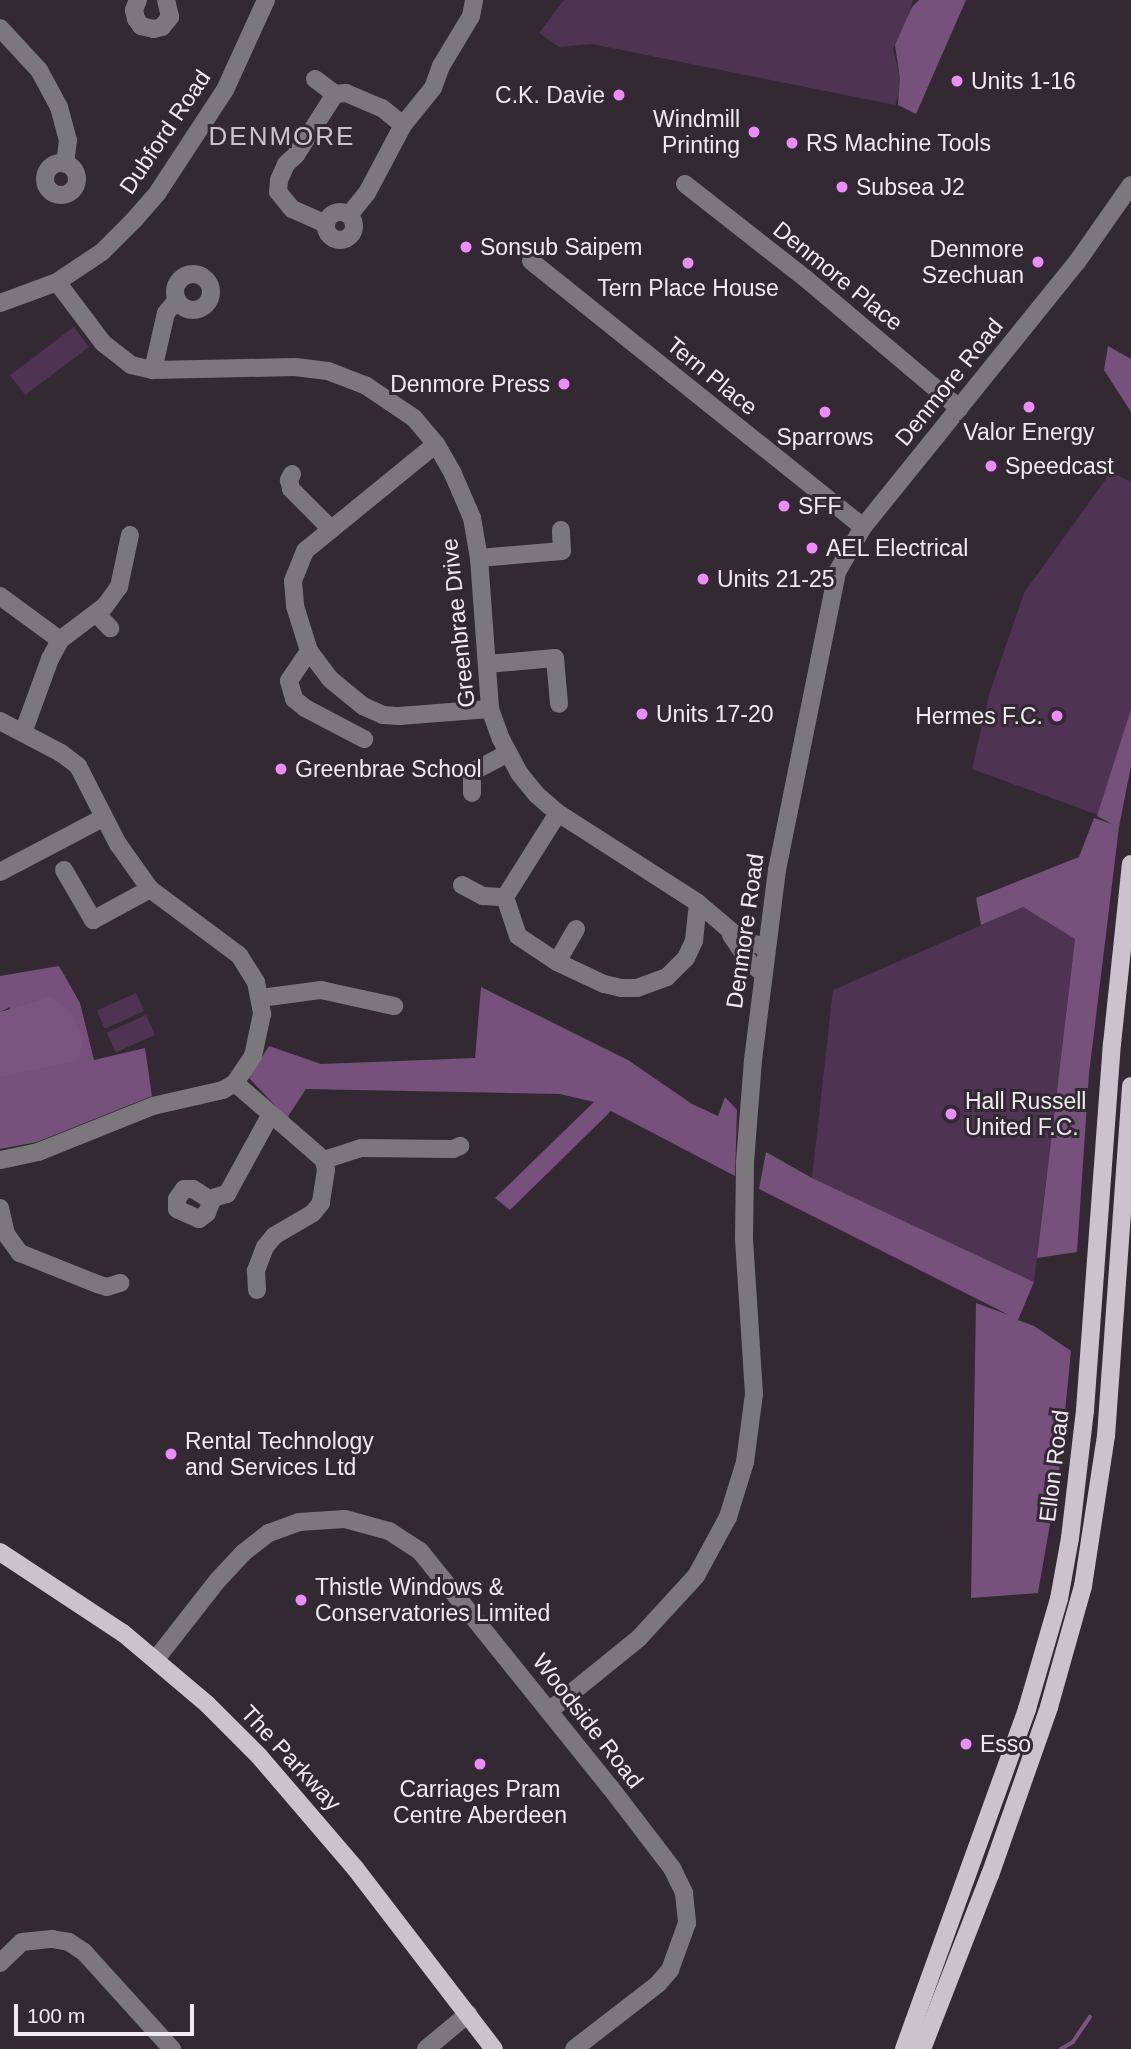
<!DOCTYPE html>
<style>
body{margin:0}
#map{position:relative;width:1131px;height:2049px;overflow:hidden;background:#322933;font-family:Helvetica,sans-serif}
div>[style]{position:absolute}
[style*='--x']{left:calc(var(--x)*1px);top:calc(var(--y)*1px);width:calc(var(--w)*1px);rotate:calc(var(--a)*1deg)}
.green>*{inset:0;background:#4e3452;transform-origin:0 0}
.forest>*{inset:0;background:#76517b}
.water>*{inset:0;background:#7a5580}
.stream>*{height:3.5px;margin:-1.75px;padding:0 1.75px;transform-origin:1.75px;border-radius:1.75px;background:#7a5580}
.minor>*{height:18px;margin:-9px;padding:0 9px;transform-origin:9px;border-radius:9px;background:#7c777d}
.minor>.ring{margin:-9px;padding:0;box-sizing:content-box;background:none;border:18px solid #7c777d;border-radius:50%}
.major>*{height:18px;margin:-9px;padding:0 9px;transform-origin:9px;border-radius:9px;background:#ccc2cd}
.dots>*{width:19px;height:19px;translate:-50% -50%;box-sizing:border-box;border:4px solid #322933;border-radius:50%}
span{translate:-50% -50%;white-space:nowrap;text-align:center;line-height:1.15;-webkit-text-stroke:6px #322933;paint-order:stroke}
.poi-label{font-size:23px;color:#efe9f0}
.left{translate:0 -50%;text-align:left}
.right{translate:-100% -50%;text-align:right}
.street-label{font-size:23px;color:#efe9f0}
.quarter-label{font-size:26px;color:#ccc1ce;letter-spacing:2px}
.scale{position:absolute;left:14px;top:2004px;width:180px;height:32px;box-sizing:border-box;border:4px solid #efe9f0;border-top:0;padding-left:9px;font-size:21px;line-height:24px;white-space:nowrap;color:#efe9f0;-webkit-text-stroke:5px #322933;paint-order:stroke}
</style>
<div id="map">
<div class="green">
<div style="clip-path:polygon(564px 0,913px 0,906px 24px,893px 48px,902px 87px,895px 105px,592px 44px,559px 47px,539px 33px)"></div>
<div style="left:74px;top:327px;width:25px;height:80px;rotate:53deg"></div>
<div style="clip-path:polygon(1111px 472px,1131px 482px,1131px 710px,1098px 815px,972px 769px,989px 695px,1024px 593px)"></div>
<div style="clip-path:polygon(1023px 907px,1075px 939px,1034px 1282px,812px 1178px,833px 990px)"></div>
<div style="left:136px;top:993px;width:20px;height:43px;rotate:66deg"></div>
<div style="left:146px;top:1015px;width:22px;height:43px;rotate:66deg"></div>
</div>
<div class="forest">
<div style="clip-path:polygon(919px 0,966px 0,916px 114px,898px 105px,900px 79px,895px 45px,912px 7px)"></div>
<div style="clip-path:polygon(1108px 346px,1131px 359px,1131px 412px,1104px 370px)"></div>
<div style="clip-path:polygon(1131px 709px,1131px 766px,1119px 827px,1089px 1074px,1077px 1252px,1037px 1258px,1075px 939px,1023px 907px,981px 925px,976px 898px,1079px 857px,1094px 818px,1112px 824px,1097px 816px)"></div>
<div style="clip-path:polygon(59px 966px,80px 1003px,94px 1060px,145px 1048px,152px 1096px,37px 1142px,0 1149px,0 1077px,10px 1007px,0 1012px,0 976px)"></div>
<div style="clip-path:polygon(481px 987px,628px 1060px,692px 1104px,718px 1116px,725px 1097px,737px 1110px,735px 1176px,611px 1111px,510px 1210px,495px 1198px,594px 1102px,560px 1094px,306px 1089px,287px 1118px,249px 1078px,269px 1046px,321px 1064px,475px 1058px)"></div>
<div style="clip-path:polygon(766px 1152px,812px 1178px,1034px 1282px,1018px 1320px,1034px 1326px,1071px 1351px,1059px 1472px,1038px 1593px,971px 1598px,976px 1303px,1009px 1315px,759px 1189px)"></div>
</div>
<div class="water">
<div style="clip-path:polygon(51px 997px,72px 1013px,83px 1038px,79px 1060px,0 1077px,0 1012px)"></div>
</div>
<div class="stream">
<div style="--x:1061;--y:2049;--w:14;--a:-30"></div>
<div style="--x:1073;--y:2042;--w:30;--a:-56"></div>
</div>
<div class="minor">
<div style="--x:138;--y:0;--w:11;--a:112"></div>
<div style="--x:134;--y:10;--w:9;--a:77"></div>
<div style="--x:136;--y:19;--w:9;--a:54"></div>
<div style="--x:141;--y:26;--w:13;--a:13"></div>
<div style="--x:154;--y:29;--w:8;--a:-14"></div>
<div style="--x:162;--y:27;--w:13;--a:-51"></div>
<div style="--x:170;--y:17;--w:17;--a:-103"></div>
<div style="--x:0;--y:28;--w:57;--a:47.1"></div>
<div style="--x:39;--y:70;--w:42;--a:61.6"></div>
<div style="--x:59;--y:107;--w:34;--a:75"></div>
<div style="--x:68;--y:140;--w:24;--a:97"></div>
<div style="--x:315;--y:79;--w:25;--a:37"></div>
<div style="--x:335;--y:94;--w:11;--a:-5"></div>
<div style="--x:346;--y:93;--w:39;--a:23"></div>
<div style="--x:382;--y:108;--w:27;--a:39"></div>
<div class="ring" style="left:45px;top:163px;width:14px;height:14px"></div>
<div style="--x:685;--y:184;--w:152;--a:38.1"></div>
<div style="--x:805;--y:278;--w:202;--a:40.2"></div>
<div class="ring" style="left:326px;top:212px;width:10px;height:10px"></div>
<div style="--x:349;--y:215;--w:28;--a:-51"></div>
<div style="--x:367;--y:193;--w:77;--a:-62.1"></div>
<div style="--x:403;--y:125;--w:48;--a:-51"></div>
<div style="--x:433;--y:88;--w:23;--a:-70"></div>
<div style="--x:441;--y:66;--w:58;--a:-59"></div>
<div style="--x:471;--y:16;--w:16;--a:-79"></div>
<div style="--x:326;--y:224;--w:37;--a:-156"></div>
<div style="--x:292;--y:209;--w:22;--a:-129"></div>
<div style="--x:278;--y:192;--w:12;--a:-85"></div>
<div style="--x:279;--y:180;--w:17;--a:-66"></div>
<div style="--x:286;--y:164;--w:13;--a:-42"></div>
<div style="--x:296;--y:155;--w:72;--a:-57.4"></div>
<div style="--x:531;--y:261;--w:425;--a:38.7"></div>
<div class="ring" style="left:175px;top:274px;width:18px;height:18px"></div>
<div style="--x:57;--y:282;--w:76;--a:53"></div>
<div style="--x:103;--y:343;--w:36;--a:38"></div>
<div style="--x:131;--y:365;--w:23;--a:13"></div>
<div style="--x:153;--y:370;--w:142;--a:-1.2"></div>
<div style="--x:295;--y:367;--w:33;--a:7"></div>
<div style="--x:328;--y:371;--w:40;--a:21"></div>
<div style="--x:365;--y:385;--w:59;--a:34"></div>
<div style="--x:414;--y:418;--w:34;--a:50"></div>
<div style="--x:436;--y:444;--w:34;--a:60"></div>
<div style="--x:453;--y:474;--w:48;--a:66.6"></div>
<div style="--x:472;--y:518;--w:41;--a:80.1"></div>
<div style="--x:479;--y:558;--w:151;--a:85.8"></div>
<div style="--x:490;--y:709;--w:32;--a:70"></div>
<div style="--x:501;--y:739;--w:38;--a:62"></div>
<div style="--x:519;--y:773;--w:28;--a:51"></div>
<div style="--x:537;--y:795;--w:28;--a:41"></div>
<div style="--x:558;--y:813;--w:166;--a:32.7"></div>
<div style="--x:698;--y:903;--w:60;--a:40.3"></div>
<div style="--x:744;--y:942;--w:21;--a:11"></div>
<div style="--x:0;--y:303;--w:61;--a:-20.2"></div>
<div style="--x:57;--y:282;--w:54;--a:-33.7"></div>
<div style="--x:102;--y:252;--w:45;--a:-45"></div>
<div style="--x:134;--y:220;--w:37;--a:-49"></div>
<div style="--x:158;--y:192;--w:122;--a:-56.7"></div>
<div style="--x:225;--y:90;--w:99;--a:-65.5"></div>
<div style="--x:153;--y:370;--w:58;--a:-77.2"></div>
<div style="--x:166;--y:313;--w:17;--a:-50"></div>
<div style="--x:436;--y:444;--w:169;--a:140.8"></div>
<div style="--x:305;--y:551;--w:32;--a:112"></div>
<div style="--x:293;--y:581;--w:25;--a:85"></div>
<div style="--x:295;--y:606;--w:47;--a:72.7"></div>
<div style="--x:309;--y:651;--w:35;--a:53"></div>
<div style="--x:330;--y:679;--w:43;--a:39.3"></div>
<div style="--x:363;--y:706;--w:22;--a:24"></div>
<div style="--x:383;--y:715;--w:16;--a:4"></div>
<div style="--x:399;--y:716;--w:91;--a:-4.4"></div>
<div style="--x:292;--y:474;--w:7;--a:117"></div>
<div style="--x:289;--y:480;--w:9;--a:77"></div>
<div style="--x:291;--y:489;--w:57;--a:45"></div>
<div style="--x:479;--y:558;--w:83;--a:-4.8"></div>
<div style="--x:562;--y:551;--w:21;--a:-93"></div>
<div style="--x:0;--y:596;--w:74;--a:36.3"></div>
<div style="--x:96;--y:613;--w:21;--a:47"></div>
<div style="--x:309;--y:651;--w:36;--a:124"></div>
<div style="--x:289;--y:681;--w:19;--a:74"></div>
<div style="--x:294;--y:699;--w:14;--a:39"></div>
<div style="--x:305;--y:708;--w:67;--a:27.7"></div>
<div style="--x:487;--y:664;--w:68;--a:-5"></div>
<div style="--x:555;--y:658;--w:46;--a:85"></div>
<div style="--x:0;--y:721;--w:69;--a:27.7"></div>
<div style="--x:61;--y:753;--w:21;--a:37"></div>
<div style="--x:78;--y:766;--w:88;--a:62.9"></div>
<div style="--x:118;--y:844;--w:55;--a:54.6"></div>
<div style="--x:150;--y:889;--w:111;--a:36.6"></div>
<div style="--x:239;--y:955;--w:32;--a:58"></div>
<div style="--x:256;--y:982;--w:33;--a:79"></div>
<div style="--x:262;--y:1014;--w:43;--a:102.1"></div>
<div style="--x:253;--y:1056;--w:32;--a:124"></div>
<div style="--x:235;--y:1083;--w:14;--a:150"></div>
<div style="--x:223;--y:1090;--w:72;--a:167.1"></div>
<div style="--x:153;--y:1106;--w:124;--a:158.2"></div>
<div style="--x:38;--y:1152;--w:39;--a:168"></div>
<div style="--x:23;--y:733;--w:79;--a:-70"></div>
<div style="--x:50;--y:659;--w:21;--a:-62"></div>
<div style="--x:60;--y:640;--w:56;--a:-37.1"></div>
<div style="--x:105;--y:606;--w:24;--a:-54"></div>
<div style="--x:119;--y:587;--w:53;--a:-78.1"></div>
<div style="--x:472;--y:793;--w:21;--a:-90"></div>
<div style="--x:472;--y:772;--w:41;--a:-27.8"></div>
<div style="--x:558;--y:813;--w:99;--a:122.2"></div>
<div style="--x:505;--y:897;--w:41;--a:71.6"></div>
<div style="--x:518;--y:936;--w:47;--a:33.7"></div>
<div style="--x:557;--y:962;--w:52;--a:25.1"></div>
<div style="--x:604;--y:984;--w:18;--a:13"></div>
<div style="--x:622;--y:988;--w:15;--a:0"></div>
<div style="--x:637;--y:988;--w:32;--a:-20"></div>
<div style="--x:667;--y:977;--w:27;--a:-45"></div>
<div style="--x:686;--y:958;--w:19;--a:-65"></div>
<div style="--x:694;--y:941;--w:38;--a:-84"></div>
<div style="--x:64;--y:870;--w:58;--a:59.9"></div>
<div style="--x:93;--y:920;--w:65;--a:-28.5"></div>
<div style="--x:0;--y:872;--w:116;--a:-27.7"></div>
<div style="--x:462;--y:885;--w:24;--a:28"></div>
<div style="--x:483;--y:896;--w:22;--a:3"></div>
<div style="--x:731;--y:935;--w:32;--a:56"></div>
<div style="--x:749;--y:962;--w:16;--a:38"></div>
<div style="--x:557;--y:962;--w:38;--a:-60"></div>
<div style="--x:261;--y:998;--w:61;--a:-7.6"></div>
<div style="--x:321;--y:990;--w:75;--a:12.4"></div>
<div style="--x:235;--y:1083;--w:118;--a:40.9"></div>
<div style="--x:324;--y:1160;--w:10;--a:79"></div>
<div style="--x:326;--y:1170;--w:33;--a:99"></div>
<div style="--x:321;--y:1203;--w:13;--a:129"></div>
<div style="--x:313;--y:1213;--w:45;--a:149.5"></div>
<div style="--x:274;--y:1236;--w:14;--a:129"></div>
<div style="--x:265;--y:1247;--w:26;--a:111"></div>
<div style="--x:256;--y:1271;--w:19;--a:87"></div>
<div style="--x:324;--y:1160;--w:39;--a:-18"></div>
<div style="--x:361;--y:1148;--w:92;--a:0.6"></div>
<div style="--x:453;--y:1149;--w:8;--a:-23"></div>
<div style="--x:209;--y:1199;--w:4;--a:56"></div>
<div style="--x:211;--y:1202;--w:12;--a:110"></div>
<div style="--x:207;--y:1213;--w:10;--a:143"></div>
<div style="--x:199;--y:1219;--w:24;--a:-156"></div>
<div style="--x:177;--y:1209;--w:10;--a:-90"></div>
<div style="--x:177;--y:1199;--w:12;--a:-55"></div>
<div style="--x:184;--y:1189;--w:9;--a:0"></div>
<div style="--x:193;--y:1189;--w:19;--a:32"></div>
<div style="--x:209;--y:1199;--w:19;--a:-16"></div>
<div style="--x:227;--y:1194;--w:91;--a:-61.2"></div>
<div style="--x:0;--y:1208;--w:27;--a:77"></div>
<div style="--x:6;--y:1234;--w:24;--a:54"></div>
<div style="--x:20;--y:1253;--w:83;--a:21.9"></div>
<div style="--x:97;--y:1284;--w:10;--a:17"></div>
<div style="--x:107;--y:1287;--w:14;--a:-17"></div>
<div style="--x:156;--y:1659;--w:100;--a:-51.9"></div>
<div style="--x:218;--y:1580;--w:37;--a:-47"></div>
<div style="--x:243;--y:1553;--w:33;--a:-38"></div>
<div style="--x:269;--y:1533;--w:32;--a:-20"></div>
<div style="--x:299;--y:1522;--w:46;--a:-3.7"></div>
<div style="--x:345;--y:1519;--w:46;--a:15.3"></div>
<div style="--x:389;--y:1531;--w:37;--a:33"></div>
<div style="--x:420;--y:1551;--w:303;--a:51.2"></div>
<div style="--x:610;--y:1787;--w:102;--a:52.6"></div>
<div style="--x:672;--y:1868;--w:28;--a:64"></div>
<div style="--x:684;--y:1893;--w:30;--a:84"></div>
<div style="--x:687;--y:1923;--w:50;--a:109.9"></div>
<div style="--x:670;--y:1970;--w:18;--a:131"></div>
<div style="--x:658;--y:1984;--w:106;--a:142.3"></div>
<div style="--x:549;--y:1711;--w:116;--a:-39"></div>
<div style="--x:639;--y:1638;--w:84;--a:-47.4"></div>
<div style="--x:696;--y:1576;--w:67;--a:-61.5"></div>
<div style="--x:728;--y:1517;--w:58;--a:-72.8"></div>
<div style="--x:745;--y:1462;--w:69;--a:-82.5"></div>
<div style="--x:754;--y:1394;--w:156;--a:-93.7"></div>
<div style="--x:744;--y:1238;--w:76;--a:-89.2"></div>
<div style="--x:745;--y:1162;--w:102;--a:-85.5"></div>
<div style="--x:753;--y:1060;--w:192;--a:-82.8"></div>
<div style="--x:777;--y:870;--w:304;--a:-78.6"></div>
<div style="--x:837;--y:572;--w:52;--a:-60"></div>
<div style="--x:863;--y:527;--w:341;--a:-51.1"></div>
<div style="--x:1077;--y:262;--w:94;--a:-55"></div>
<div style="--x:0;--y:1963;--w:30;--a:-44"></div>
<div style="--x:22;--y:1942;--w:30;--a:-6"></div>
<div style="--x:52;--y:1939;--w:17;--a:10"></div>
<div style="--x:69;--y:1942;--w:18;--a:34"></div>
<div style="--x:84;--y:1952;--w:131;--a:47.8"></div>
<div style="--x:426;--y:2049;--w:55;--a:-39.8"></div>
</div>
<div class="major">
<div style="--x:0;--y:1552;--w:147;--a:33.4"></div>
<div style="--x:123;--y:1633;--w:110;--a:40.2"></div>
<div style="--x:207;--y:1704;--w:74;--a:45"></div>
<div style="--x:259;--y:1756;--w:148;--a:49.4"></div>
<div style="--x:355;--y:1868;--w:228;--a:52.5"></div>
<div style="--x:904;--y:2049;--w:362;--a:-70.1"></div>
<div style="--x:1027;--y:1709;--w:115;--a:-73.8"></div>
<div style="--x:1059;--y:1599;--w:62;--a:-79.8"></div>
<div style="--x:1070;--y:1538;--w:129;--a:-83.3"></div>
<div style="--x:1085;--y:1410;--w:367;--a:-85.8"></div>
<div style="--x:1112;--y:1044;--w:181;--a:-84"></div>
<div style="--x:922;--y:2049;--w:187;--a:-68.7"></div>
<div style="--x:990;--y:1875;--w:178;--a:-70.6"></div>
<div style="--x:1049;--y:1707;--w:126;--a:-74.3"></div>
<div style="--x:1083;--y:1586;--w:152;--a:-81.3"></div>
<div style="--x:1106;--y:1436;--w:351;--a:-85.9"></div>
</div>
<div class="dots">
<div style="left:957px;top:81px;background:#ec8cfb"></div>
<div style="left:619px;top:95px;background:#ec8cfb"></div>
<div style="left:754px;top:132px;background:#ec8cfb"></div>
<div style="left:792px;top:143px;background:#ec8cfb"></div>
<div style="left:842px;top:187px;background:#ec8cfb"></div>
<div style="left:466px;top:247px;background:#ec8cfb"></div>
<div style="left:1038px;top:262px;background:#ec8cfb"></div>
<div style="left:688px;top:263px;background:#ec8cfb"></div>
<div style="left:564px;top:384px;background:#ec8cfb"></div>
<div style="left:1029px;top:407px;background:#ec8cfb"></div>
<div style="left:825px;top:412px;background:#ec8cfb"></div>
<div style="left:991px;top:466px;background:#ec8cfb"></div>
<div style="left:784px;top:506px;background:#ec8cfb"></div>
<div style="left:812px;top:548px;background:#ec8cfb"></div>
<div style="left:703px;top:579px;background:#ec8cfb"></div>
<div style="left:642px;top:714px;background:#ec8cfb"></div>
<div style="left:1057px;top:716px;background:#ec8cfb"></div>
<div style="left:281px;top:769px;background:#ec8cfb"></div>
<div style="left:951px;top:1114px;background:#ec8cfb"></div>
<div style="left:171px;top:1454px;background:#ec8cfb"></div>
<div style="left:301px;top:1600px;background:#ec8cfb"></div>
<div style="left:966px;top:1744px;background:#ec8cfb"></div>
<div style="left:480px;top:1764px;background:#ec8cfb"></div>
</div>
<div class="poi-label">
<span class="left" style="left:971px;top:81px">Units 1-16</span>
<span class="right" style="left:605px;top:95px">C.K. Davie</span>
<span class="right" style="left:740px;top:132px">Windmill<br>Printing</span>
<span class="left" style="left:806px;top:143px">RS Machine Tools</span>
<span class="left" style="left:856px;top:187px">Subsea J2</span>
<span class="left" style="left:480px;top:247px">Sonsub Saipem</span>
<span class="right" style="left:1024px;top:262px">Denmore<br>Szechuan</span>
<span style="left:688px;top:288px">Tern Place House</span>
<span class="right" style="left:550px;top:384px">Denmore Press</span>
<span style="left:1029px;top:432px">Valor Energy</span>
<span style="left:825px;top:437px">Sparrows</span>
<span class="left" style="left:1005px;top:466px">Speedcast</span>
<span class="left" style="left:798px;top:506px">SFF</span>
<span class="left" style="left:826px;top:548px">AEL Electrical</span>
<span class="left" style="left:717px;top:579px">Units 21-25</span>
<span class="left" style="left:656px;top:714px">Units 17-20</span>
<span class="right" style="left:1043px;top:716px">Hermes F.C.</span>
<span class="left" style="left:295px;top:769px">Greenbrae School</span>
<span class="left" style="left:965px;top:1114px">Hall Russell<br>United F.C.</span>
<span class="left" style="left:185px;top:1454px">Rental Technology<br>and Services Ltd</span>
<span class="left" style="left:315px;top:1600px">Thistle Windows &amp;<br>Conservatories Limited</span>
<span class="left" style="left:980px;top:1744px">Esso</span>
<span style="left:480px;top:1802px">Carriages Pram<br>Centre Aberdeen</span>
</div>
<div class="street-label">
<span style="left:165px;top:132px;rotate:-56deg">Dubford Road</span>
<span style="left:838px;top:276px;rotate:39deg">Denmore Place</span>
<span style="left:712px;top:376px;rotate:39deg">Tern Place</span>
<span style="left:949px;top:382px;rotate:-51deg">Denmore Road</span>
<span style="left:458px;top:623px;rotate:-96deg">Greenbrae Drive</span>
<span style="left:745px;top:931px;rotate:-82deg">Denmore Road</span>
<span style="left:1054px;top:1466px;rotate:-83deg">Ellon Road</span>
<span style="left:588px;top:1721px;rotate:52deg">Woodside Road</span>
<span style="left:291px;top:1758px;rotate:47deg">The Parkway</span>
</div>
<div class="quarter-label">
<span style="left:282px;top:137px">DENMORE</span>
</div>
<div class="scale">100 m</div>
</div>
